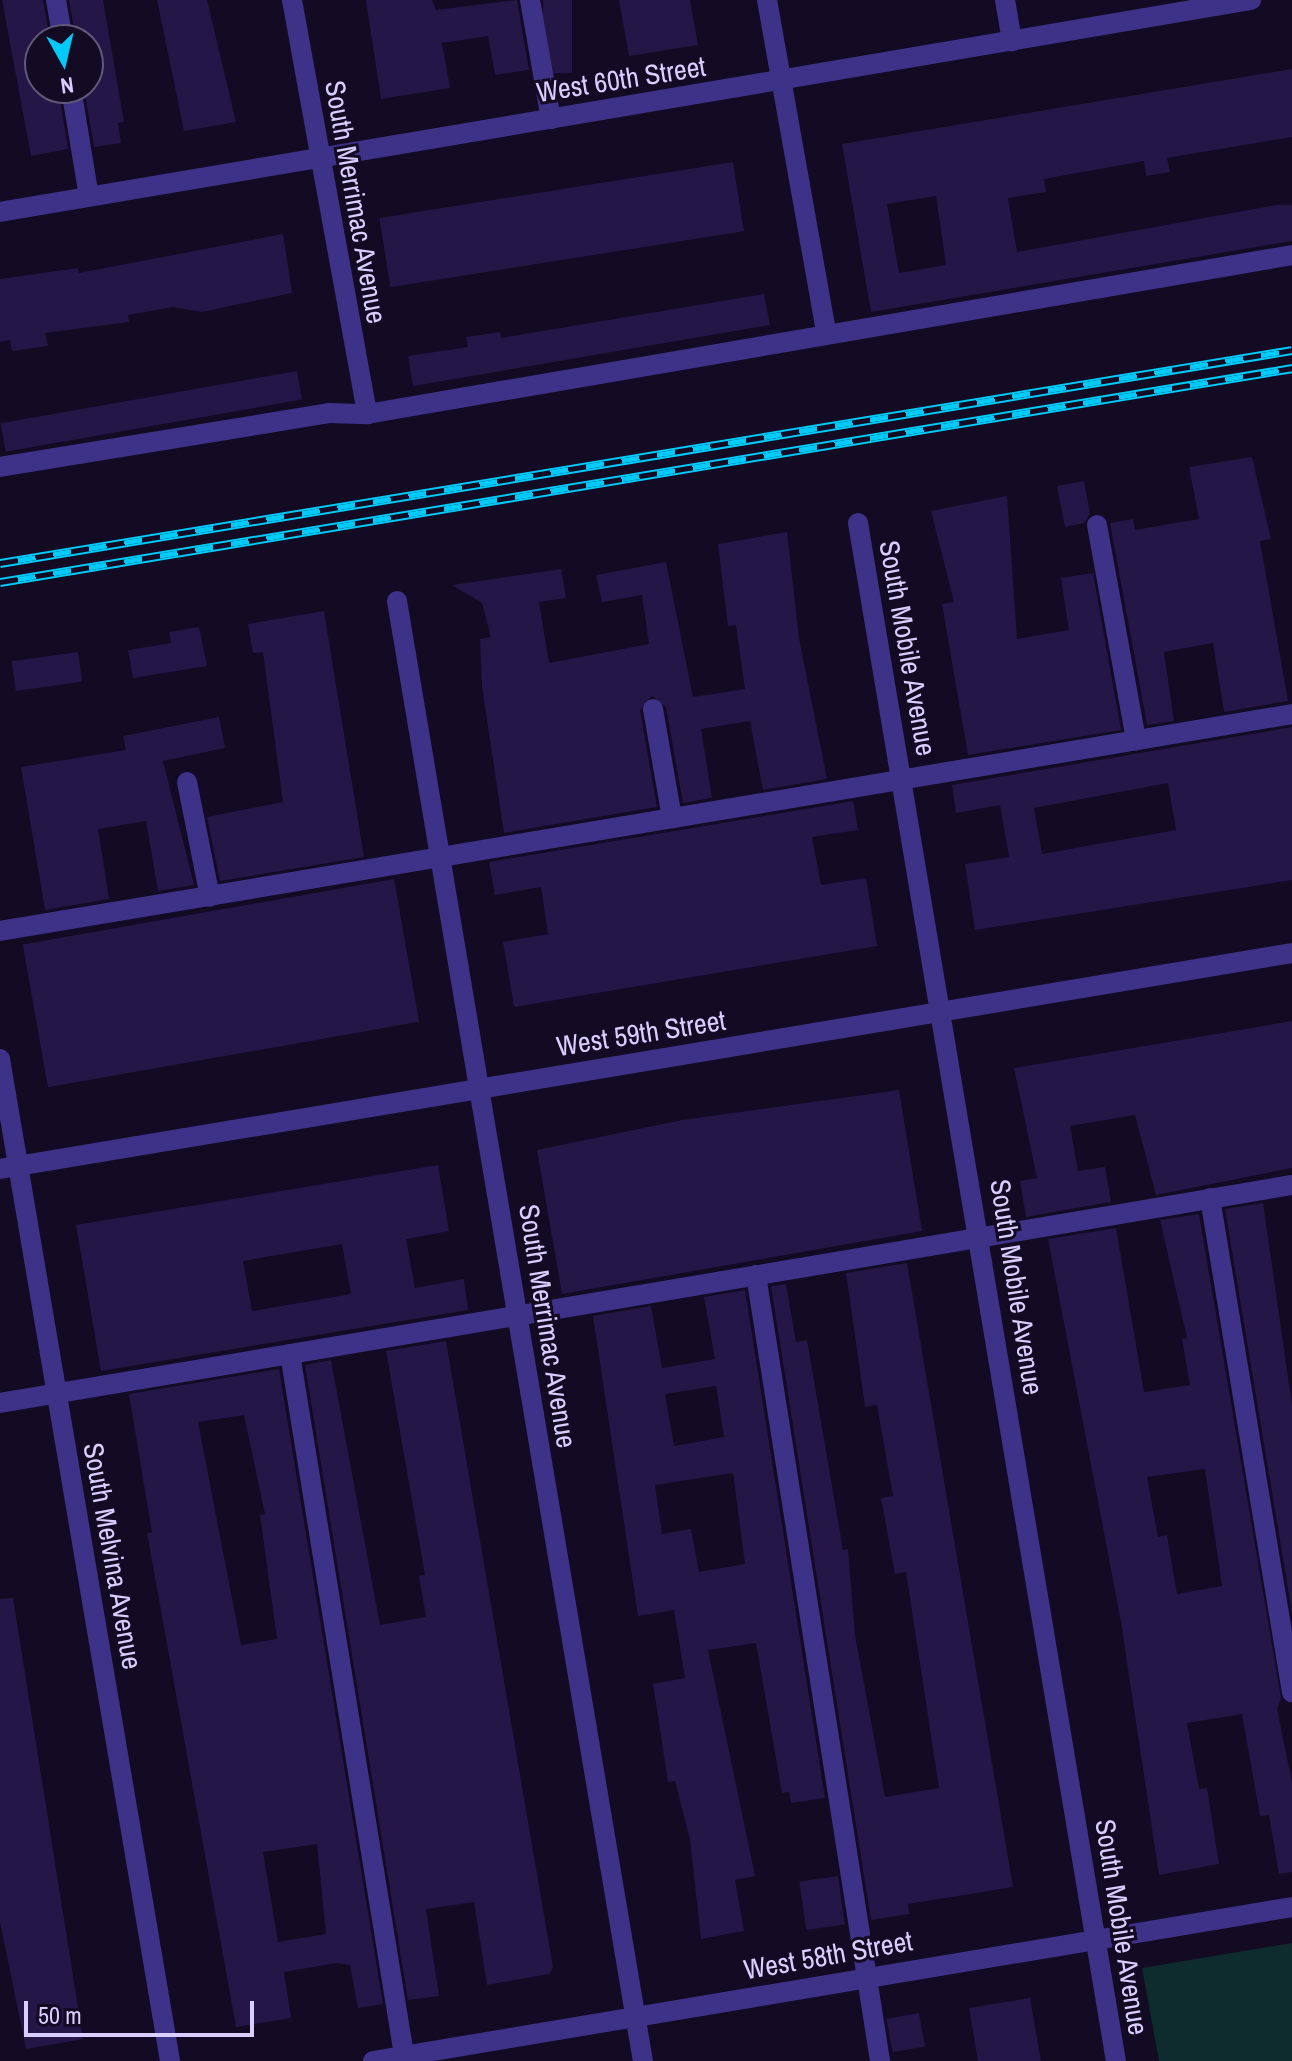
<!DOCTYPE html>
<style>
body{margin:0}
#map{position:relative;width:1292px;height:2061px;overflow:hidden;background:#120b23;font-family:"Archivo Narrow",sans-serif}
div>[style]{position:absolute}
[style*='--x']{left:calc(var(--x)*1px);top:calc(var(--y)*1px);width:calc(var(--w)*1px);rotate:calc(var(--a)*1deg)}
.green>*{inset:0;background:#0e2c2e}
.building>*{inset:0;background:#241646;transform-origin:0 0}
.minor>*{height:20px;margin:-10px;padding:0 10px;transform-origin:10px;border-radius:10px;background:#3d3287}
.rail>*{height:9px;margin-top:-4.5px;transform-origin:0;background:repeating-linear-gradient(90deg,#120b23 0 18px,#00caf9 0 36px);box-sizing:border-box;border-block:2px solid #00caf9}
span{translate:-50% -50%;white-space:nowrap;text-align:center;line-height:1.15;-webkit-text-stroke:6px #120b23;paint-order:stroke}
.street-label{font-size:28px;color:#d8ceff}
.north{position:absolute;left:24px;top:24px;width:80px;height:80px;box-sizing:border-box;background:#120b23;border:2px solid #61597b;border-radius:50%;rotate:172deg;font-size:22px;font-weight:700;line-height:32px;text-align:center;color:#d8ceff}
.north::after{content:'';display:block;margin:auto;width:28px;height:36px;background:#00caf9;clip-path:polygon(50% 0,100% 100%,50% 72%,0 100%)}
.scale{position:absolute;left:24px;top:2001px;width:230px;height:36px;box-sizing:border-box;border:4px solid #d8ceff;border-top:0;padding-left:10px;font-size:24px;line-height:28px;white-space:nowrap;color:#d8ceff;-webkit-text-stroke:6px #120b23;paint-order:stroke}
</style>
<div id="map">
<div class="green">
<div style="clip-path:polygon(1292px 1943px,1292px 2061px,1159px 2061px,1142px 1968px)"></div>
</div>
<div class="building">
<div style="clip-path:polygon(2px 0,43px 0,50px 40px,40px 40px,40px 88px,58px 88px,68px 149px,31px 156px)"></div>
<div style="clip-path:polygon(69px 0,103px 0,124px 122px,118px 123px,121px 143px,94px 147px,84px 88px,88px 40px,76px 40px)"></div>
<div style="clip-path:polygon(157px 0,207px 0,236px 122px,184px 131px)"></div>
<div style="clip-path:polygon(366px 0,432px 0,436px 10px,517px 0,529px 70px,495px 75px,488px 36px,442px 43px,450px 88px,381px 99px)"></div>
<div style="left:543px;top:0;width:29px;height:73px"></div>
<div style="clip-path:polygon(619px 0,690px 0,698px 45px,629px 56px)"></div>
<div style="clip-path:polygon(evenodd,1292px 69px,1292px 137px,1167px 158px,1170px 172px,1146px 176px,1144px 161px,1044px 179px,1046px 192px,1008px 198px,1017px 252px,1276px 205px,1292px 205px,1292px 241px,871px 312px,842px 144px,1292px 69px,936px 196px,946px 265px,899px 273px,887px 204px,936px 196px)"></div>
<div style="left:733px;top:162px;width:70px;height:358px;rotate:81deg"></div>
<div style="clip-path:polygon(283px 234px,292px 293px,202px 312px,173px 307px,128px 315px,129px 322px,45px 333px,48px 346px,12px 351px,10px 340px,0 342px,0 279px,78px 268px,79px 273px)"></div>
<div style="clip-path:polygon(764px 294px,770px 325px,413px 386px,408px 356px,468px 347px,466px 337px,500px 332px,501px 338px)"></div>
<div style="left:297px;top:371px;width:29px;height:301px;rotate:80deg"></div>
<div style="clip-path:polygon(1252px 457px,1271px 539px,1260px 541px,1288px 701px,1224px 712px,1213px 643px,1164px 652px,1174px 721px,1147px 725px,1110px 523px,1133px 519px,1135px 530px,1199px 519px,1189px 467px)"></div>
<div style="clip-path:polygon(1084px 481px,1090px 514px,1084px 523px,1065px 527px,1057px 486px)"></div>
<div style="clip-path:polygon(1007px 496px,1017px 639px,1069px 630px,1061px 578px,1093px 573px,1121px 730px,968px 755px,942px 604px,954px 602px,931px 511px)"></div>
<div style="clip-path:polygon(787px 532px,799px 638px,827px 779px,763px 790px,750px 721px,701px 729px,712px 798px,683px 803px,666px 707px,652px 696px,640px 710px,657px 807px,504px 833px,482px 687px,480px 639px,491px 637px,482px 603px,452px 585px,561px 569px,566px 598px,539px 602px,549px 663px,649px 644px,642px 595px,602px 602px,596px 575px,666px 562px,693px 697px,745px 689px,736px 625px,728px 626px,718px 544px)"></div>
<div style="clip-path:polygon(324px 611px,364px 857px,220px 881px,207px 817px,283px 802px,263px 652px,253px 653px,248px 624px)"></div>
<div style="clip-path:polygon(199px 627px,207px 666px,133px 678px,128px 650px,171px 643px,169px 632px)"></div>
<div style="left:78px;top:652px;width:30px;height:67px;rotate:82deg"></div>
<div style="clip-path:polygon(219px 717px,225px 748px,163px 761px,194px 885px,158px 891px,146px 821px,98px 829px,109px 899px,45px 910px,21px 767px,126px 750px,123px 736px)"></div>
<div style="clip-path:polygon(evenodd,1292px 727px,1292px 880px,975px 930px,965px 864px,1009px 857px,1000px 805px,956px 813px,952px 785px,1292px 727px,1168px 783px,1176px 830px,1042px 854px,1034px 808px,1168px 783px)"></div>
<div style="clip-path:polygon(853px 801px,858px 830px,812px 837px,821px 885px,866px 878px,877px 946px,514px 1007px,503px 942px,548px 934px,541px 887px,495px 895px,489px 862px)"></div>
<div style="left:394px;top:879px;width:145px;height:377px;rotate:80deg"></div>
<div style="clip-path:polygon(1292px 1021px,1292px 1168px,1156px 1195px,1135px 1115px,1070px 1126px,1078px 1171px,1105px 1167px,1111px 1202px,1026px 1217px,1020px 1181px,1037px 1178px,1014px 1068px)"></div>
<div style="clip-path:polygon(899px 1090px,922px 1231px,562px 1294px,537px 1150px,682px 1120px)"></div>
<div style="clip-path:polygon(evenodd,438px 1165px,449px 1231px,406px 1239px,415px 1288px,464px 1279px,468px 1310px,101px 1371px,76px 1225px,438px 1165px,342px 1244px,351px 1294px,252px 1311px,243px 1261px,342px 1244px)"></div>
<div style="clip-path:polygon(1263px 1203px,1292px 1405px,1292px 1613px,1225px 1209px)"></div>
<div style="clip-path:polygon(evenodd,1199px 1214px,1281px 1698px,1277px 1709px,1292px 1782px,1292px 1872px,1279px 1874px,1269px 1815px,1260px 1816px,1242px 1714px,1187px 1723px,1199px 1789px,1207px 1788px,1219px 1864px,1159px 1875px,1121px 1622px,1048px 1239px,1116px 1228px,1144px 1392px,1190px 1385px,1182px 1339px,1187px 1338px,1160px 1220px,1199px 1214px,1205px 1469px,1222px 1586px,1177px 1594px,1167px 1535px,1158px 1537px,1147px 1477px,1205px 1469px)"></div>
<div style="clip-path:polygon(907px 1263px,1013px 1887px,908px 1904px,909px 1914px,871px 1920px,771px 1286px,786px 1284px,796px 1342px,807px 1340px,843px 1550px,848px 1549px,855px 1635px,885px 1797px,939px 1788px,906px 1572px,895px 1574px,881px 1498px,893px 1496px,877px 1405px,865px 1407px,846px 1273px)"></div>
<div style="clip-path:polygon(evenodd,745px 1290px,825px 1798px,791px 1803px,789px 1792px,782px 1793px,756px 1643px,708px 1650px,755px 1876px,735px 1880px,744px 1931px,701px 1939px,690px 1839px,675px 1781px,668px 1782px,653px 1684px,685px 1678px,674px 1610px,638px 1616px,593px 1316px,651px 1306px,662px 1368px,715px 1359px,704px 1297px,745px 1290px,716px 1386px,724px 1437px,674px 1446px,665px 1394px,716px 1386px,745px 1290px,733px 1473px,745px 1564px,699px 1572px,691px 1529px,662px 1534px,655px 1485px,733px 1473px)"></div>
<div style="clip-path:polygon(446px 1341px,553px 1968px,549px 1974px,487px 1985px,474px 1902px,426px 1909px,439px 1996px,408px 2000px,305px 1365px,331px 1360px,380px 1625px,426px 1617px,419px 1576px,425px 1575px,386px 1351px)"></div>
<div style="clip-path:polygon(evenodd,279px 1369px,383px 2004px,358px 2008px,350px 1965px,337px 1963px,284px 1972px,291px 2018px,236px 2027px,147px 1533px,152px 1533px,129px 1394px,279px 1369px,244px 1415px,265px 1514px,260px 1515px,277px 1639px,241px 1645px,198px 1422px,244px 1415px,279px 1369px,317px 1844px,326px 1934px,278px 1942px,263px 1852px,317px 1844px)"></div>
<div style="clip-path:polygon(13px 1598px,83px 2039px,26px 2049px,0 1922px,0 1599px)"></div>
<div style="left:838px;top:1876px;width:49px;height:39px;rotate:82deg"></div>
<div style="clip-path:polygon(1030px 1998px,1041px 2061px,978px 2061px,969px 2008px)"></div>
<div style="left:919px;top:2013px;width:34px;height:33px;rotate:80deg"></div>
</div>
<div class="minor">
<div style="--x:56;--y:0;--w:41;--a:80.1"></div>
<div style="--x:292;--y:0;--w:421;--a:79.7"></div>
<div style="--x:530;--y:0;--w:121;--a:80"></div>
<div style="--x:767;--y:0;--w:337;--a:79.9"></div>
<div style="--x:1005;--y:0;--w:42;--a:80.3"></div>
<div style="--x:71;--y:88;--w:110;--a:80.6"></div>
<div style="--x:0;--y:212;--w:1269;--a:-9.62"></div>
<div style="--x:0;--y:467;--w:333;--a:-9.3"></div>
<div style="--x:329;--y:413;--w:38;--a:2"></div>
<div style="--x:367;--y:414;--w:939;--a:-9.75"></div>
<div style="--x:858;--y:523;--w:1559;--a:80.48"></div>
<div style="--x:1097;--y:525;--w:219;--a:79.7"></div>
<div style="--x:397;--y:601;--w:1481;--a:80.44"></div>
<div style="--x:653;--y:709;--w:111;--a:80.1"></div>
<div style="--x:187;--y:782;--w:117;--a:78.7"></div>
<div style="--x:0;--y:931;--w:1310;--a:-9.53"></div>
<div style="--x:0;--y:1059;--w:1016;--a:80.37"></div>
<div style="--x:0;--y:1169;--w:1310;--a:-9.49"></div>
<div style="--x:1210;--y:1198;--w:501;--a:80.58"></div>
<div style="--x:756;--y:1275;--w:796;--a:81.03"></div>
<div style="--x:290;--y:1354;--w:716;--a:80.76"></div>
<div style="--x:0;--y:1403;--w:1310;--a:-9.58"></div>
<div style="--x:373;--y:2061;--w:932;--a:-9.51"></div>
</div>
<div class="rail">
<div style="--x:0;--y:563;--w:1309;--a:-9.36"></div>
<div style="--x:0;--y:582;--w:1310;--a:-9.4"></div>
</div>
<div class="street-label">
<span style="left:621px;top:79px;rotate:-9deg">West 60th Street</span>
<span style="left:356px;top:202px;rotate:80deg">South Merrimac Avenue</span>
<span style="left:908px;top:648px;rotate:80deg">South Mobile Avenue</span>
<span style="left:641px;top:1033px;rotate:-9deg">West 59th Street</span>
<span style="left:1017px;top:1287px;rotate:81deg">South Mobile Avenue</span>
<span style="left:548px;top:1326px;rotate:81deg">South Merrimac Avenue</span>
<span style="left:113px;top:1556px;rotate:80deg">South Melvina Avenue</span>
<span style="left:1122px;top:1927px;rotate:81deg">South Mobile Avenue</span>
<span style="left:828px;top:1955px;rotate:-10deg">West 58th Street</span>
</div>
<div class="north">N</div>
<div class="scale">50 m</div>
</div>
